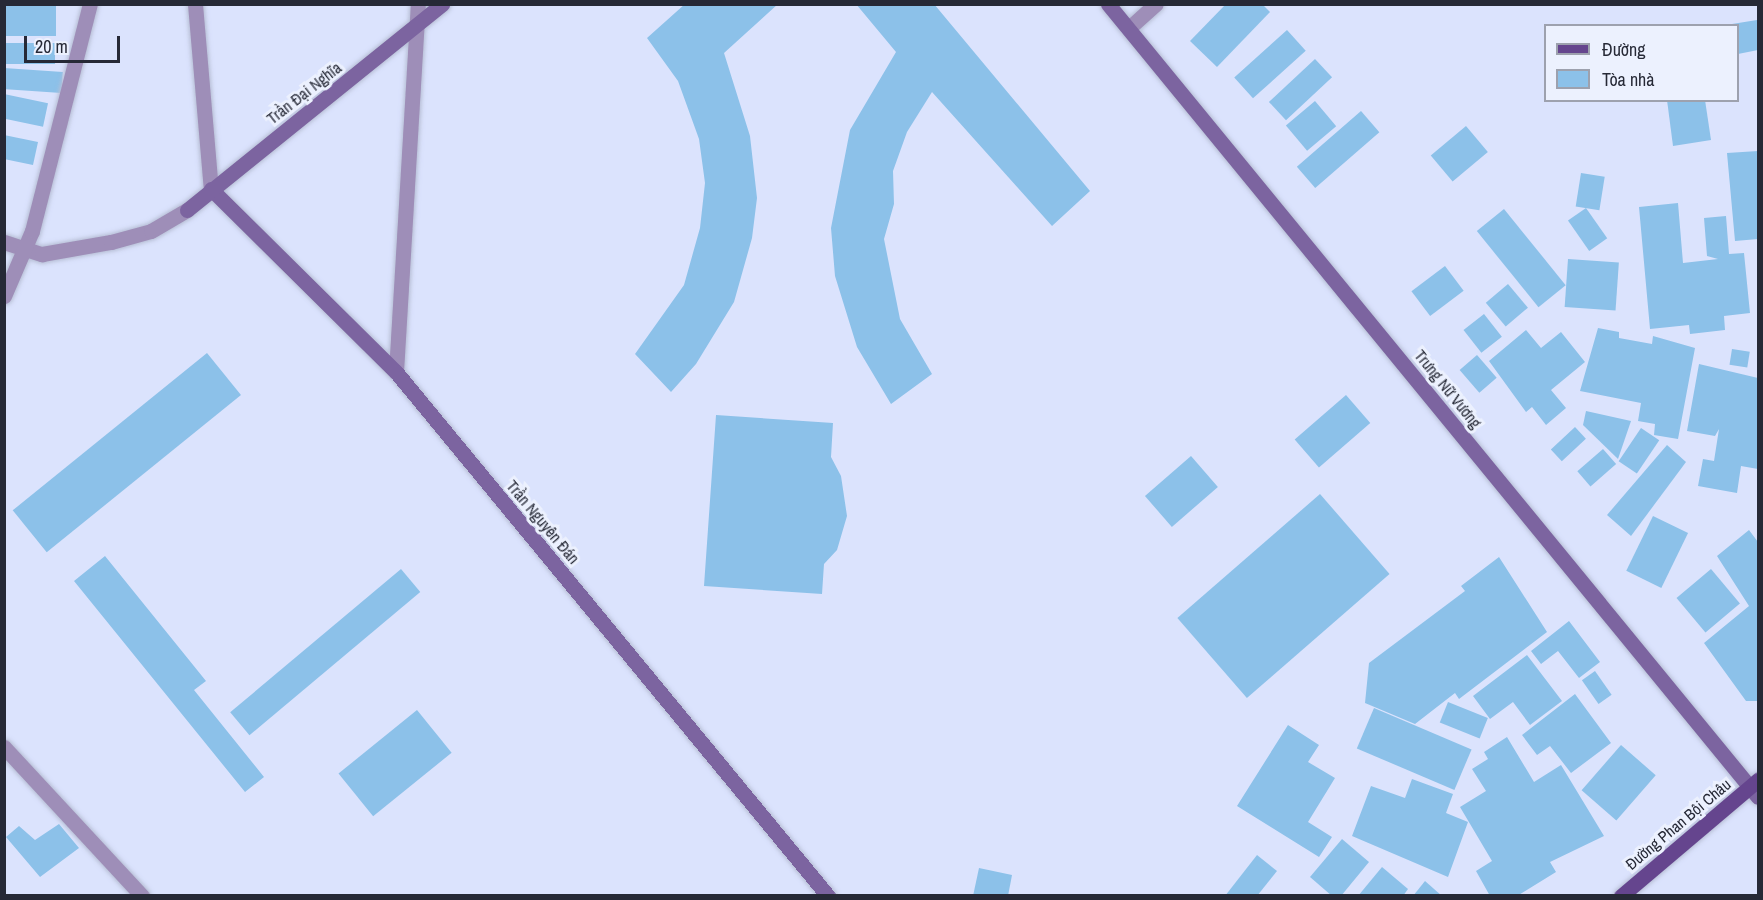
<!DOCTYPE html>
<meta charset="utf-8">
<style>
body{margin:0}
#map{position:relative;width:1763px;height:900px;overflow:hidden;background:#dbe3fd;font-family:"Archivo Narrow",sans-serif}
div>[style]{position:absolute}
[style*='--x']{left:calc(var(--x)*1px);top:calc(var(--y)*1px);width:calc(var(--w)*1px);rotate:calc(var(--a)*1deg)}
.building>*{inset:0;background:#8cc1e9;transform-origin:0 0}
.roads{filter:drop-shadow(0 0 2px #b7bed5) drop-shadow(0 0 2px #b7bed5)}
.street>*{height:15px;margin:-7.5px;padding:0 7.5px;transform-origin:7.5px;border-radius:7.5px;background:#9e8eb8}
.secondary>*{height:15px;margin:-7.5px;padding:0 7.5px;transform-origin:7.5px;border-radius:7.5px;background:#7c64a0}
.primary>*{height:15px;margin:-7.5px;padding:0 7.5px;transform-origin:7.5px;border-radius:7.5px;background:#65458e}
span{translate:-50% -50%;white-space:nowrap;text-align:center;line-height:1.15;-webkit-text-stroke:6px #ecf1fe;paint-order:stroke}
.street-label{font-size:16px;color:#262936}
.frame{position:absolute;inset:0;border:6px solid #262936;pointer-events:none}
.legend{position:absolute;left:1544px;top:24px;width:195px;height:78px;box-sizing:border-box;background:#ecf1fe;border:2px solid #9da1ae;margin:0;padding:8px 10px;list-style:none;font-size:18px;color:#262936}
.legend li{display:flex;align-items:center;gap:12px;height:30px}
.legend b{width:30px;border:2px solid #9da1ae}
.scale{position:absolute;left:24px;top:36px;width:96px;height:27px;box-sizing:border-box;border:3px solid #262936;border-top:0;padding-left:8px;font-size:18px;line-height:21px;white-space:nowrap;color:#262936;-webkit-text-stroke:4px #ecf1fe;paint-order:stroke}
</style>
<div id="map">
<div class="building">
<div style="left:4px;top:4px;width:52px;height:32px"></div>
<div style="clip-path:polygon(685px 4px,778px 4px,724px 53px,750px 136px,757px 198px,752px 238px,734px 302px,696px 364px,671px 392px,635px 354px,684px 285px,700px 228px,705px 183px,699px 139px,678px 81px,647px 38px)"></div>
<div style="clip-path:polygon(856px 4px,934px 4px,1090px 191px,1052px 226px,932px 92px,907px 132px,893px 171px,894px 204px,884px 239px,900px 319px,932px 374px,891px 404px,857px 347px,835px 276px,831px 228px,850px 130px,896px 52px)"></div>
<div style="clip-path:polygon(1226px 4px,1262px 4px,1270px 12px,1217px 67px,1190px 41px)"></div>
<div style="clip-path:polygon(1757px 20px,1758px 50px,1738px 54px,1738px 26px,1732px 24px)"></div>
<div style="left:1287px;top:30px;width:28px;height:71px;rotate:48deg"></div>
<div style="left:4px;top:43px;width:51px;height:21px"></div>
<div style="left:1315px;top:59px;width:25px;height:63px;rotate:47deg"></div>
<div style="left:4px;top:68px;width:59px;height:21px;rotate:4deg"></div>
<div style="left:4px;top:94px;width:45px;height:24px;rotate:12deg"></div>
<div style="clip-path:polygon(1667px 100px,1705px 100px,1711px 140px,1673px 146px)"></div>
<div style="left:1315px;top:101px;width:33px;height:38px;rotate:50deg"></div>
<div style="left:1361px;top:111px;width:28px;height:85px;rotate:49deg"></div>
<div style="left:1466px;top:126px;width:34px;height:46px;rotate:50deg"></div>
<div style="clip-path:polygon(4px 135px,38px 142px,33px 165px,4px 159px)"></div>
<div style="clip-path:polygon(1758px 151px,1758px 239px,1735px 241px,1727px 153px)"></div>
<div style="left:1581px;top:173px;width:24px;height:34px;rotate:9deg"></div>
<div style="clip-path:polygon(1678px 203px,1683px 263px,1718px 259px,1707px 256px,1704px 218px,1726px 216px,1729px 254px,1744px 253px,1750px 313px,1724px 316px,1725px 330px,1690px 334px,1689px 325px,1650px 329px,1639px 207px)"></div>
<div style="left:1586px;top:208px;width:37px;height:22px;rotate:55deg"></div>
<div style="left:1504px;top:209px;width:98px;height:35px;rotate:51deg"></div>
<div style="left:1568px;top:259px;width:51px;height:48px;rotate:4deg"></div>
<div style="left:1445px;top:266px;width:31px;height:42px;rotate:53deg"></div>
<div style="left:1508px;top:284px;width:31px;height:29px;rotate:50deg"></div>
<div style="left:1484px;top:314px;width:29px;height:26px;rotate:52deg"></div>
<div style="clip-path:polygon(1598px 328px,1619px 332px,1619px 338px,1652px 344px,1653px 336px,1695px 348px,1678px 439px,1654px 435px,1655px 424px,1638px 421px,1641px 403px,1580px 391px)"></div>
<div style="clip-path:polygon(1526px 330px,1541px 348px,1561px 332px,1585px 362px,1551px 390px,1566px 408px,1546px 425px,1532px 407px,1526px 412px,1489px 361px)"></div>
<div style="left:1732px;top:349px;width:18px;height:16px;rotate:9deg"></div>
<div style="left:207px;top:353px;width:54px;height:250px;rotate:51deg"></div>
<div style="left:1477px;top:355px;width:30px;height:23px;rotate:49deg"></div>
<div style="clip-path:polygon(1699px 364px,1758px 378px,1758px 469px,1741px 466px,1737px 493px,1698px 486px,1703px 459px,1714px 461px,1719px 429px,1715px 436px,1687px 431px)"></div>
<div style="left:1346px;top:395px;width:37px;height:68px;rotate:49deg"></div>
<div style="clip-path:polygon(1586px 411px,1631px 421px,1618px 459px,1583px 425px)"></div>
<div style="clip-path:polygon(716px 415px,833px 423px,831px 457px,841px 476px,847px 516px,837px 550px,824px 564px,822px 594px,704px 586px)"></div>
<div style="left:1575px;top:427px;width:16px;height:33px;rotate:47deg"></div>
<div style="left:1641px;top:428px;width:22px;height:40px;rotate:34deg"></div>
<div style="clip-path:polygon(1667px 445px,1686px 462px,1631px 536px,1607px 515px)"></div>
<div style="left:1603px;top:449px;width:20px;height:34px;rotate:49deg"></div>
<div style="left:1191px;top:456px;width:41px;height:61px;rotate:49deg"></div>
<div style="left:1320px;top:494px;width:106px;height:189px;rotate:49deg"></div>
<div style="left:1653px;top:516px;width:39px;height:61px;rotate:26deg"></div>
<div style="clip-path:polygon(1749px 530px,1758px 542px,1758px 701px,1746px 701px,1704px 643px,1749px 606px,1717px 556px)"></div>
<div style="clip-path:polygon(105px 556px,206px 681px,194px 690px,264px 777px,245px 792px,74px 581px)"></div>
<div style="clip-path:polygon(1499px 557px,1547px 632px,1459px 699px,1455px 693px,1415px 724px,1365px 703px,1369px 663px,1465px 591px,1461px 586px)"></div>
<div style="left:401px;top:569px;width:30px;height:223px;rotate:50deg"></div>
<div style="left:1711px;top:569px;width:45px;height:45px;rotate:50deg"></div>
<div style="clip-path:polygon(1569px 621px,1600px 662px,1579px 678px,1558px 651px,1541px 664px,1531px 651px)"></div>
<div style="clip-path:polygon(1527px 655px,1562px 701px,1530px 725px,1513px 702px,1490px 719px,1473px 696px)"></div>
<div style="left:1595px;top:671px;width:29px;height:16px;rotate:55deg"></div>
<div style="clip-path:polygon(1575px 694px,1611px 743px,1571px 773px,1550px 746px,1537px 755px,1522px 735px)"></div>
<div style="left:1448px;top:702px;width:43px;height:22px;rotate:22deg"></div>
<div style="left:1374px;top:708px;width:106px;height:44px;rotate:23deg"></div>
<div style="left:417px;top:710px;width:55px;height:101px;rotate:51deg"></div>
<div style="clip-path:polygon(1288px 725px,1319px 745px,1308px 762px,1335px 778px,1308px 822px,1332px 837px,1319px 857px,1237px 806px)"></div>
<div style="clip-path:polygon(1507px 737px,1534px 782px,1561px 765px,1604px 836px,1550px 862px,1556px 872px,1517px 896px,1490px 896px,1476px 871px,1492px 861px,1460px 807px,1486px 791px,1472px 769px,1488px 759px,1484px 752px)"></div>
<div style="left:1621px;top:745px;width:46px;height:60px;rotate:41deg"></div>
<div style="clip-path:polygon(1412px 779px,1453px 794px,1446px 813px,1468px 822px,1448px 877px,1352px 836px,1371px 786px,1405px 798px)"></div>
<div style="clip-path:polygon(59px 824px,79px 848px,40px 877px,6px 837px,19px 826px,35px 840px)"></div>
<div style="clip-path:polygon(1342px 839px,1369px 862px,1341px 896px,1332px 896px,1310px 877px)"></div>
<div style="clip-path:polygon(1257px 855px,1277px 871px,1257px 896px,1225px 896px)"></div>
<div style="clip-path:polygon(1382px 867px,1408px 889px,1403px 896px,1358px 896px)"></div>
<div style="clip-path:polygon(979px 868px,1012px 875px,1008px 896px,973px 896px)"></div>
<div style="clip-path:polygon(1425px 881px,1442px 896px,1413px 896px)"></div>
</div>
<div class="roads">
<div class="street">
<div style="--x:195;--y:4;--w:186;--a:85.1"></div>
<div style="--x:1129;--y:28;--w:36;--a:-42"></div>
<div style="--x:4;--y:242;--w:40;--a:18"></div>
<div style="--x:42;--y:254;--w:70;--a:-9.9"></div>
<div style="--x:111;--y:242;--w:41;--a:-15.4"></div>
<div style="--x:151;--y:231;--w:42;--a:-30.3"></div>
<div style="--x:4;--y:296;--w:71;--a:-66.7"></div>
<div style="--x:32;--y:231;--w:234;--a:-75.7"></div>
<div style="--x:396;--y:372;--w:369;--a:-86.6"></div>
<div style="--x:4;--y:747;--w:203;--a:47.2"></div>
</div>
<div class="secondary">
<div style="--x:1108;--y:4;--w:1025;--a:50.66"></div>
<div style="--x:211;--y:189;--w:260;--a:44.7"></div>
<div style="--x:396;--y:372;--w:679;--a:50.5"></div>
<div style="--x:187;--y:210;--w:328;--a:-38.9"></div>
</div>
<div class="primary">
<div style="--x:1621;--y:896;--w:180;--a:-40.3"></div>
</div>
</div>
<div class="street-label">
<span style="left:304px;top:93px;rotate:-38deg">Trần Đại Nghĩa</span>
<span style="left:1448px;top:389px;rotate:51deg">Trưng Nữ Vương</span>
<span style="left:543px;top:522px;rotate:50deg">Trần Nguyên Đán</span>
<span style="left:1678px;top:824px;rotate:-40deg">Đường Phan Bội Châu</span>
</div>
<div class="frame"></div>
<ul class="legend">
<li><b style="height:8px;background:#65458e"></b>Đường</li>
<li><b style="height:16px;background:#8cc1e9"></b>Tòa nhà</li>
</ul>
<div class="scale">20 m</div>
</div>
